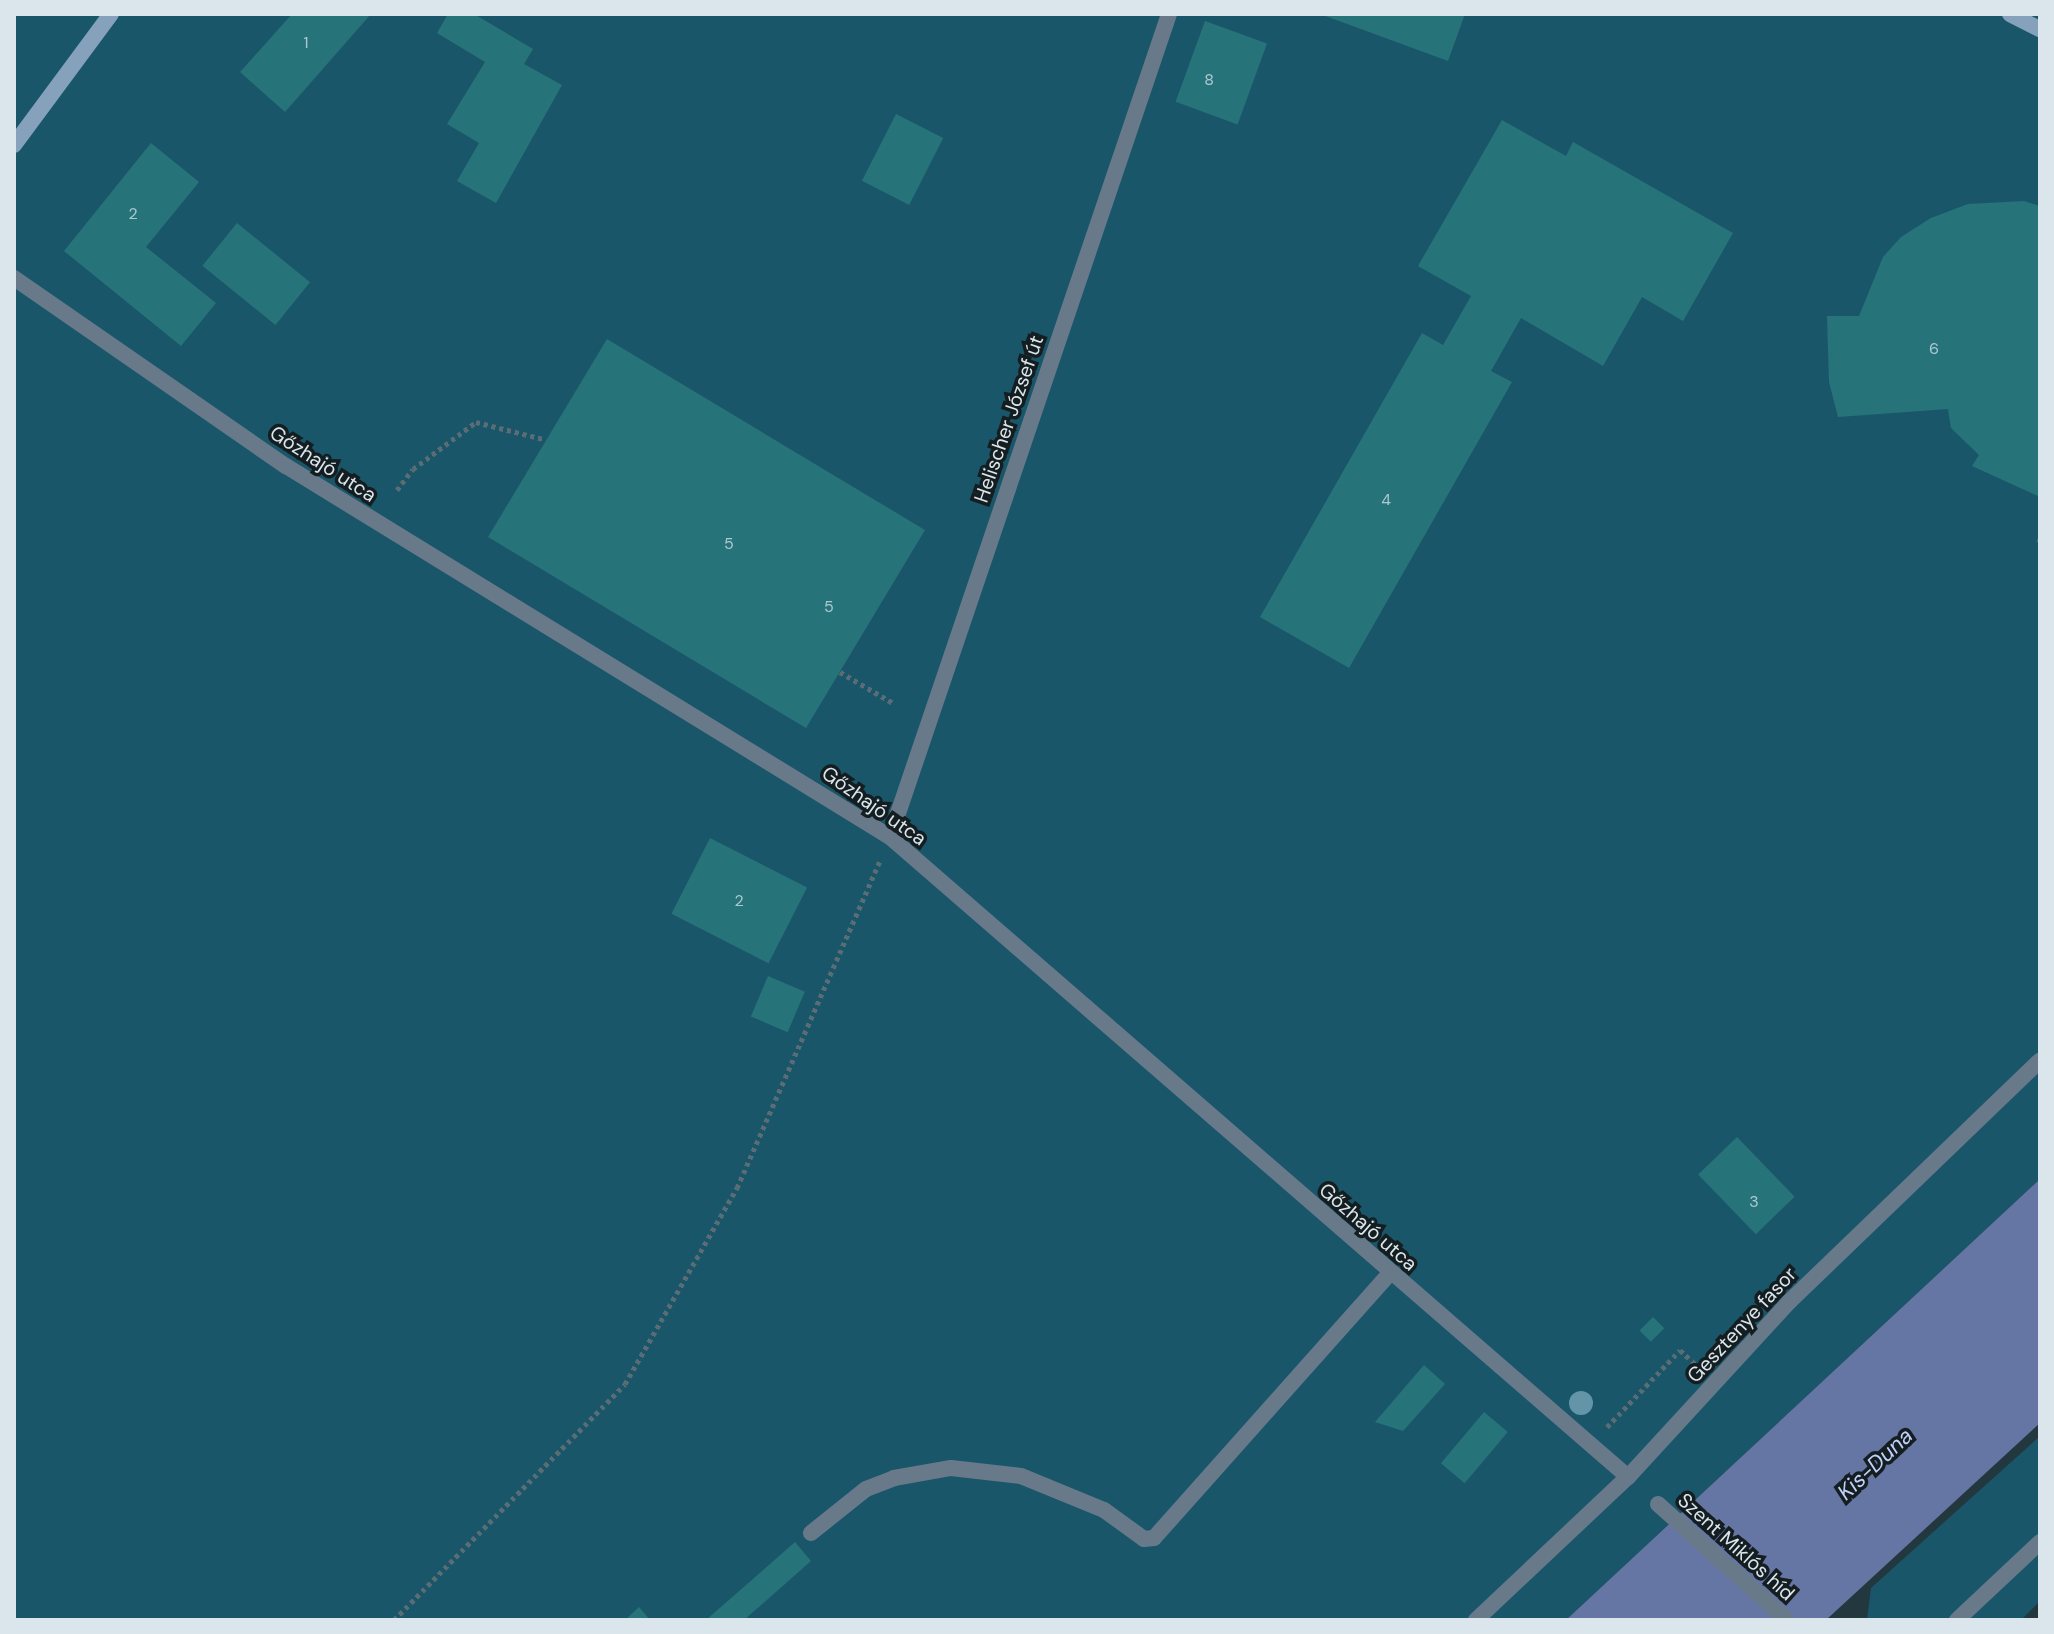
<!DOCTYPE html>
<meta charset="utf-8">
<style>
body{margin:0}
#map{position:relative;width:2054px;height:1634px;overflow:hidden;background:#23373f;font-family:"DM Sans",sans-serif}
div>[style]{position:absolute}
[style*='--x']{left:calc(var(--x)*1px);top:calc(var(--y)*1px);width:calc(var(--w)*1px);rotate:calc(var(--a)*1deg)}
.green>*{inset:0;background:#1a566a}
.water>*{inset:0;background:#6576a4}
.building>*{inset:0;background:#27737a;transform-origin:0 0}
.path>*{height:5px;margin-top:-2.5px;transform-origin:0;background:repeating-linear-gradient(90deg,#5b6d74 0 4px,transparent 0 8px)}
.lane>*{height:16px;margin:-8px;padding:0 8px;transform-origin:8px;border-radius:8px;background:#687a8a}
.street>*{height:16px;margin:-8px;padding:0 8px;transform-origin:8px;border-radius:8px;background:#687a8a}
.secondary>*{height:16px;margin:-8px;padding:0 8px;transform-origin:8px;border-radius:8px;background:#85a1bb}
.trees>*{width:24px;height:24px;margin:-12px;border-radius:50%;background:#6394a8}
span{translate:-50% -50%;white-space:nowrap;text-align:center;line-height:1.15;-webkit-text-stroke:7px #141d20;paint-order:stroke}
.number-label{font-size:16px;color:#adc9d0}
.number-label span{-webkit-text-stroke-width:0}
.street-label{font-size:20px;color:#dae6ec}
.water-label{font-size:22px;color:#c1d1fc;font-style:italic}
.frame{position:absolute;inset:0;border:16px solid #dae6ec;pointer-events:none}
</style>
<div id="map">
<div class="green">
<div style="clip-path:polygon(14px 14px,2040px 14px,2040px 1179px,1566px 1620px,14px 1620px)"></div>
<div style="clip-path:polygon(2040px 1436px,2040px 1601px,2021px 1620px,1867px 1620px,1871px 1588px)"></div>
</div>
<div class="water">
<div style="clip-path:polygon(2040px 1179px,2040px 1423px,1826px 1620px,1566px 1620px)"></div>
</div>
<div class="building">
<div style="clip-path:polygon(292px 14px,371px 14px,285px 112px,240px 72px)"></div>
<div style="clip-path:polygon(448px 14px,474px 14px,533px 49px,524px 64px,562px 85px,496px 203px,457px 181px,479px 143px,447px 124px,485px 62px,437px 33px)"></div>
<div style="clip-path:polygon(1320px 14px,1465px 14px,1448px 61px)"></div>
<div style="left:1205px;top:21px;width:66px;height:86px;rotate:20deg"></div>
<div style="left:896px;top:114px;width:53px;height:75px;rotate:27deg"></div>
<div style="clip-path:polygon(1502px 120px,1566px 156px,1573px 142px,1733px 233px,1683px 321px,1642px 297px,1603px 366px,1521px 318px,1491px 371px,1512px 382px,1349px 668px,1260px 617px,1422px 333px,1443px 345px,1471px 296px,1418px 266px)"></div>
<div style="clip-path:polygon(151px 143px,199px 182px,146px 247px,216px 303px,181px 346px,64px 251px)"></div>
<div style="clip-path:polygon(2024px 201px,2040px 206px,2040px 497px,1972px 466px,1979px 455px,1951px 428px,1948px 409px,1838px 417px,1829px 382px,1827px 316px,1859px 316px,1883px 257px,1901px 237px,1931px 218px,1968px 204px)"></div>
<div style="left:237px;top:223px;width:94px;height:55px;rotate:39deg"></div>
<div style="left:607px;top:339px;width:371px;height:231px;rotate:31deg"></div>
<div style="left:710px;top:838px;width:109px;height:85px;rotate:27deg"></div>
<div style="left:768px;top:976px;width:40px;height:44px;rotate:23deg"></div>
<div style="left:1737px;top:1137px;width:83px;height:54px;rotate:46deg"></div>
<div style="left:1653px;top:1317px;width:16px;height:19px;rotate:45deg"></div>
<div style="clip-path:polygon(1424px 1365px,1445px 1384px,1403px 1431px,1375px 1422px)"></div>
<div style="left:1484px;top:1412px;width:31px;height:67px;rotate:40deg"></div>
<div style="clip-path:polygon(795px 1542px,811px 1561px,744px 1620px,706px 1620px)"></div>
<div style="clip-path:polygon(639px 1607px,650px 1620px,625px 1620px)"></div>
</div>
<div class="path">
<div style="--x:397;--y:490;--w:26;--a:-53"></div>
<div style="--x:413;--y:469;--w:79;--a:-36.7"></div>
<div style="--x:476;--y:422;--w:69;--a:14.2"></div>
<div style="--x:2039;--y:542;--w:3;--a:-72"></div>
<div style="--x:840;--y:672;--w:61;--a:30.3"></div>
<div style="--x:1607;--y:1427;--w:106;--a:-46.5"></div>
<div style="--x:1680;--y:1350;--w:25;--a:43"></div>
<div style="--x:394;--y:1620;--w:330;--a:-45.6"></div>
<div style="--x:625;--y:1384;--w:226;--a:-60.3"></div>
<div style="--x:737;--y:1188;--w:358;--a:-66.4"></div>
</div>
<div class="lane">
<div style="--x:811;--y:1533;--w:70;--a:-38.7"></div>
<div style="--x:866;--y:1489;--w:30;--a:-21"></div>
<div style="--x:894;--y:1478;--w:58;--a:-10"></div>
<div style="--x:951;--y:1468;--w:70;--a:6.5"></div>
<div style="--x:1021;--y:1476;--w:90;--a:22.3"></div>
<div style="--x:1104;--y:1510;--w:49;--a:35.9"></div>
<div style="--x:1144;--y:1539;--w:10;--a:-6"></div>
<div style="--x:1154;--y:1538;--w:355;--a:-48.3"></div>
</div>
<div class="street">
<div style="--x:14;--y:278;--w:331;--a:34.7"></div>
<div style="--x:286;--y:466;--w:709;--a:31.56"></div>
<div style="--x:890;--y:837;--w:977;--a:40.93"></div>
<div style="--x:890;--y:837;--w:869;--a:-71.27"></div>
<div style="--x:1658;--y:1504;--w:173;--a:42"></div>
<div style="--x:1476;--y:1620;--w:209;--a:-43.3"></div>
<div style="--x:1628;--y:1477;--w:239;--a:-47.4"></div>
<div style="--x:1790;--y:1301;--w:347;--a:-43.9"></div>
<div style="--x:1957;--y:1620;--w:114;--a:-43.2"></div>
</div>
<div class="secondary">
<div style="--x:2010;--y:14;--w:34;--a:27"></div>
<div style="--x:14;--y:145;--w:163;--a:-53.5"></div>
</div>
<div class="trees">
<div style="left:1581px;top:1403px"></div>
</div>
<div class="number-label">
<span style="left:306px;top:43px">1</span>
<span style="left:1209px;top:80px">8</span>
<span style="left:133px;top:214px">2</span>
<span style="left:1934px;top:349px">6</span>
<span style="left:1386px;top:500px">4</span>
<span style="left:729px;top:544px">5</span>
<span style="left:829px;top:607px">5</span>
<span style="left:739px;top:901px">2</span>
<span style="left:1754px;top:1202px">3</span>
</div>
<div class="street-label">
<span style="left:1009px;top:419px;rotate:-71deg">Helischer József út</span>
<span style="left:323px;top:464px;rotate:33deg">Gőzhajó utca</span>
<span style="left:874px;top:806px;rotate:35deg">Gőzhajó utca</span>
<span style="left:1368px;top:1227px;rotate:41deg">Gőzhajó utca</span>
<span style="left:1742px;top:1325px;rotate:-47deg">Gesztenye fasor</span>
<span style="left:1736px;top:1547px;rotate:42deg">Szent Miklós híd</span>
</div>
<div class="water-label">
<span style="left:1875px;top:1464px;rotate:-43deg">Kis-Duna</span>
</div>
<div class="frame"></div>
</div>
